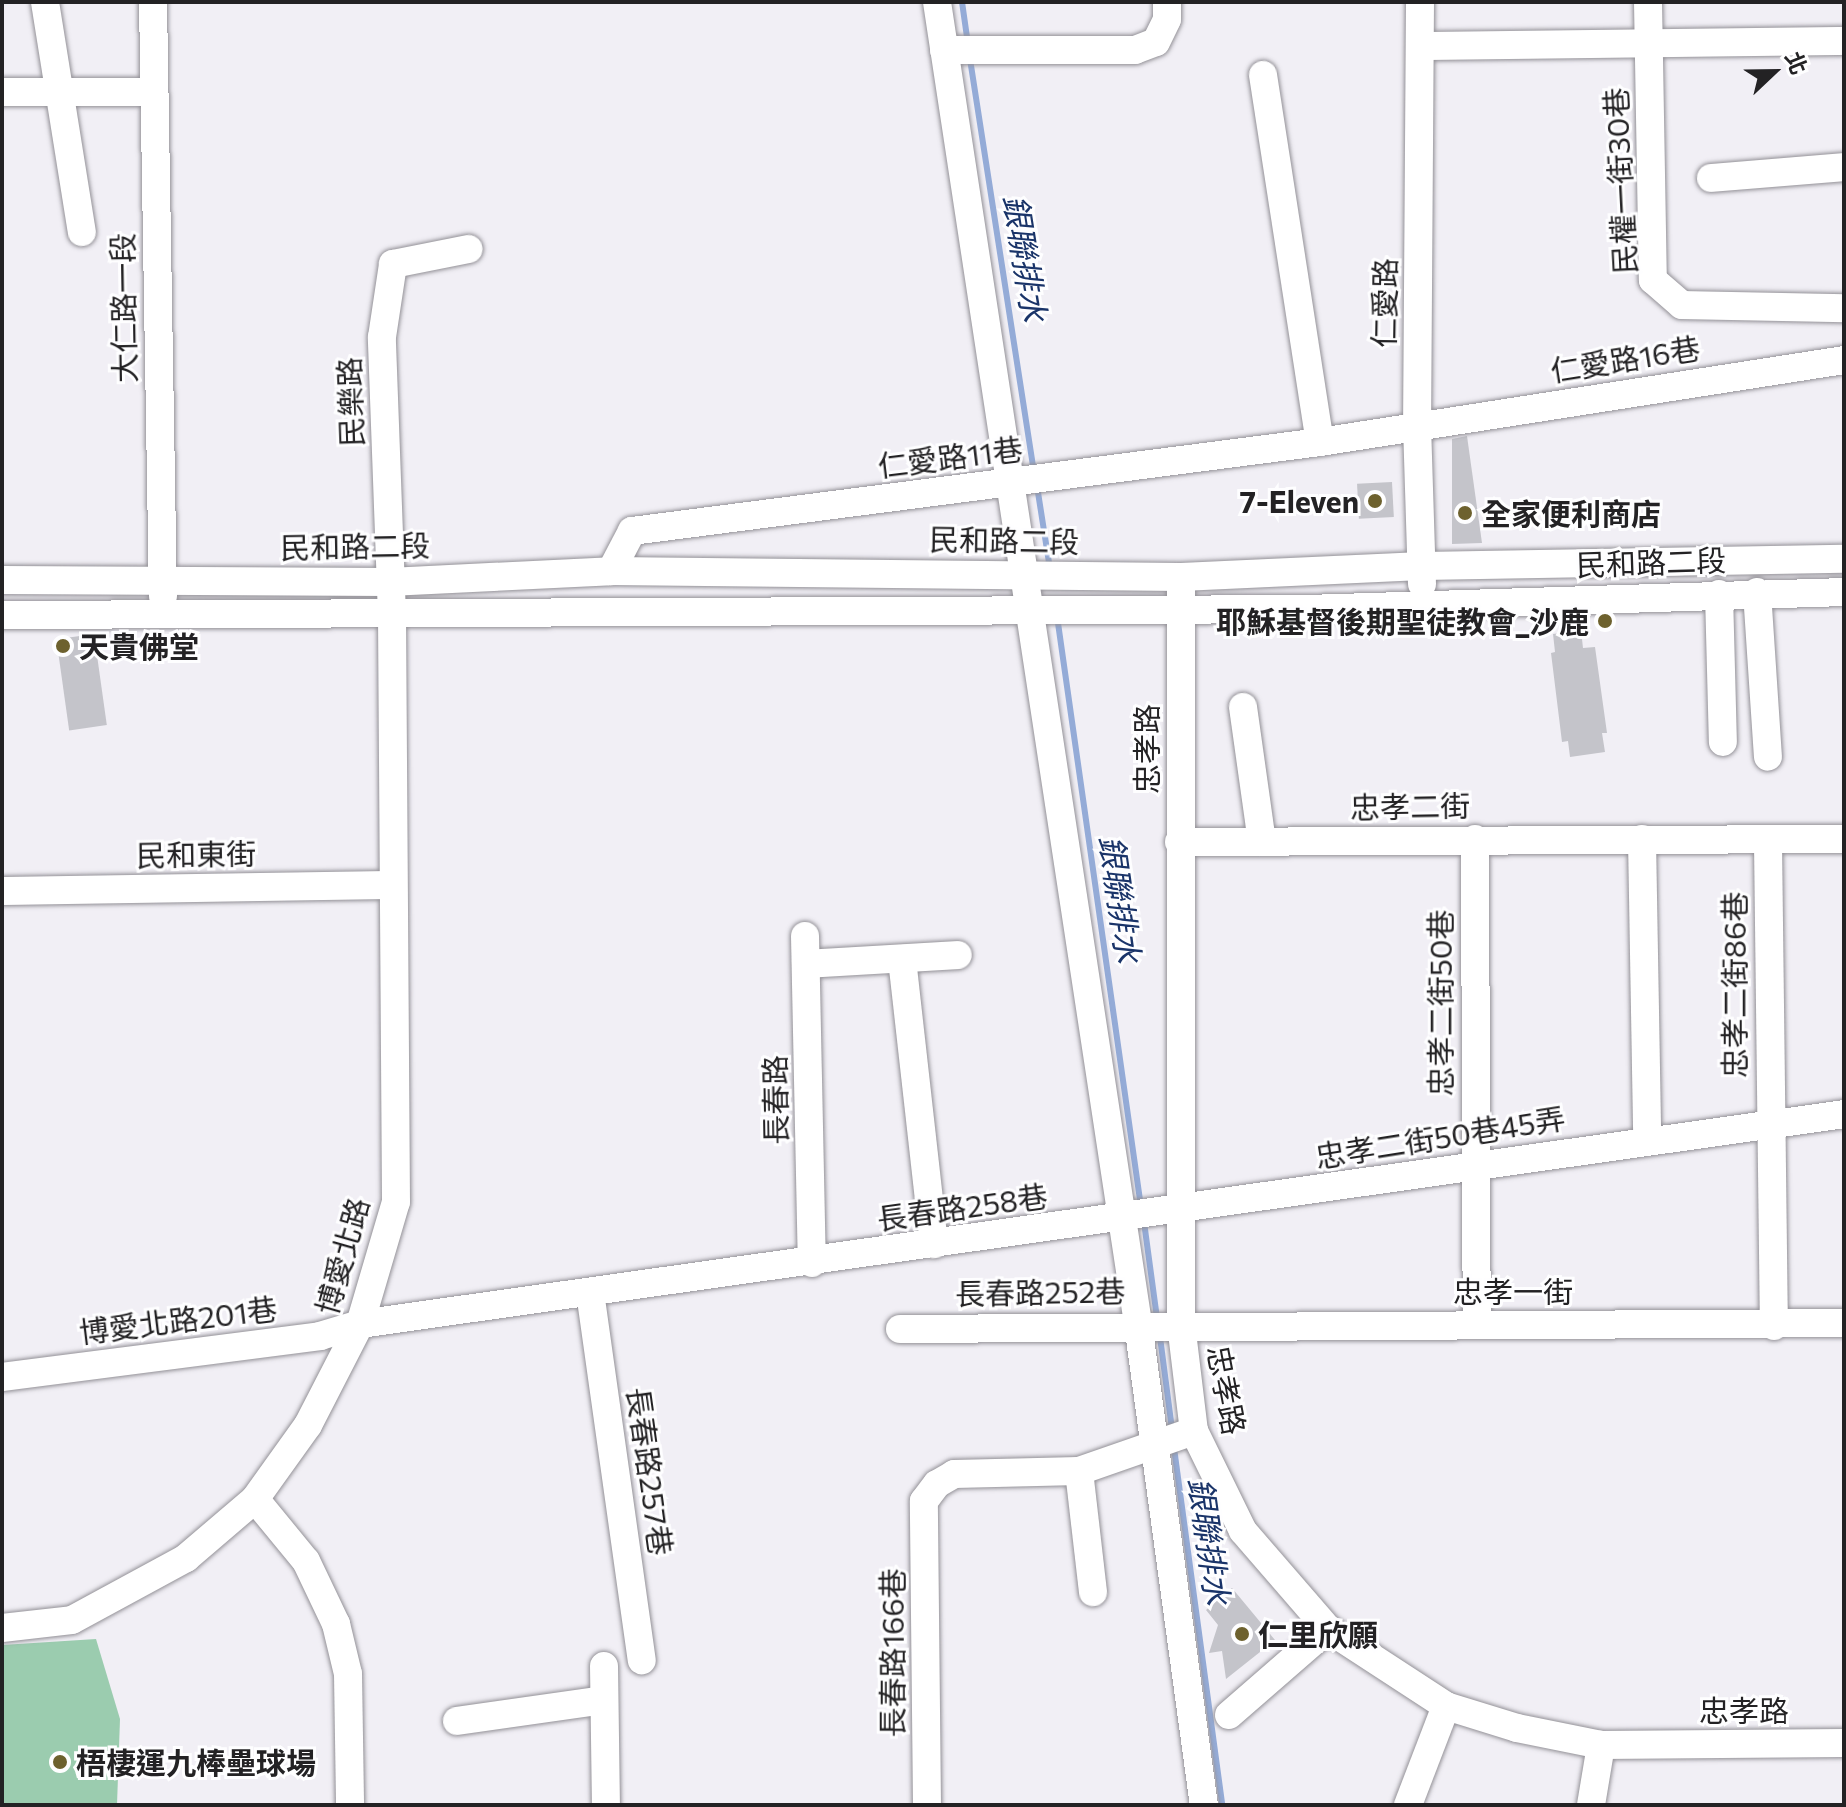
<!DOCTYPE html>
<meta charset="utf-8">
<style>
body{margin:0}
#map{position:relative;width:1846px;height:1807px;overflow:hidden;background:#f1eff5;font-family:Commissioner,"Noto Sans TC",sans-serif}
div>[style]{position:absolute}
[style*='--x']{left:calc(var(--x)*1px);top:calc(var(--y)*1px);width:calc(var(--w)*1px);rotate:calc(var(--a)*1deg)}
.green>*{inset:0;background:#9bccaf}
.stream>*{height:6px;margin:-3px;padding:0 3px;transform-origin:3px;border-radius:3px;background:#94abd7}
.building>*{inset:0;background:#c4c4ca;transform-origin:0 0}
.roads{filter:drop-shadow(0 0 2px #939197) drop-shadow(0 0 2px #939197)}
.minor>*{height:28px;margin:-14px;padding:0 14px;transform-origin:14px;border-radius:14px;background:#fff}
.dots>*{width:22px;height:22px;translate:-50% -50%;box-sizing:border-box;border:4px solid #fefeff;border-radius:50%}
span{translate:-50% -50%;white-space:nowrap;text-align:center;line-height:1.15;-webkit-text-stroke:6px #fefeff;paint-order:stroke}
.street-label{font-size:30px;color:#232224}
.poi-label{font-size:30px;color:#232224;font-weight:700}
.right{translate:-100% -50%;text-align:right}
.left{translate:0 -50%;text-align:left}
.water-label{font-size:32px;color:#1a3469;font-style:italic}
.frame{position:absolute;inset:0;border:4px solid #232224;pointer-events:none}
.north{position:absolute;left:1734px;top:32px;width:80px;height:80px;-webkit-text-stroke:6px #fefeff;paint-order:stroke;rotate:68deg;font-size:22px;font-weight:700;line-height:32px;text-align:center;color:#232224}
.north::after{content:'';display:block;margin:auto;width:28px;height:36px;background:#232224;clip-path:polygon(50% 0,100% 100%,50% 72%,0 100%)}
</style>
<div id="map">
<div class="green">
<div style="clip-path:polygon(96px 1639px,120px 1719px,117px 1805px,2px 1805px,2px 1645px)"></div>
</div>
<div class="stream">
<div style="--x:962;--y:2;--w:42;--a:81.9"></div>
<div style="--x:970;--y:59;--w:417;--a:81.2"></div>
<div style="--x:1037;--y:486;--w:84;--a:81.1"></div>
<div style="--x:1057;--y:616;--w:597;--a:81.91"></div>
<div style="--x:1144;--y:1222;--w:97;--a:82.3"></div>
<div style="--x:1160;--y:1337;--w:93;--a:82.6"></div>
<div style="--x:1174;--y:1448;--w:360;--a:82.3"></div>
</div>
<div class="building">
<div style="clip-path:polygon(1467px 436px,1482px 543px,1452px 544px,1452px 439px)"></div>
<div style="left:1392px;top:482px;width:35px;height:35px;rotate:87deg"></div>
<div style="clip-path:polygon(1581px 630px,1583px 648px,1595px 647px,1607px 733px,1602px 733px,1605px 752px,1570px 757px,1568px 741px,1562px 742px,1551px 653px,1555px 652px,1553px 634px)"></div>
<div style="left:94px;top:634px;width:92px;height:38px;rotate:82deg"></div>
<div style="clip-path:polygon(1232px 1588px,1275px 1640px,1226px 1679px,1222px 1651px,1209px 1653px,1218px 1625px,1206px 1610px)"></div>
</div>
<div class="roads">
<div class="minor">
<div style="--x:45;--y:2;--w:233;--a:80.9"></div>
<div style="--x:153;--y:2;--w:594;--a:89.04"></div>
<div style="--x:937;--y:2;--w:1337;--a:81.35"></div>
<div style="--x:1138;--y:1324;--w:486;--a:82.2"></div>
<div style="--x:1420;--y:2;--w:423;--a:90.4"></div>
<div style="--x:1417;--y:425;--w:159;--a:88.2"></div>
<div style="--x:1648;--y:2;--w:278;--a:89"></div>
<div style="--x:1653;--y:280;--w:38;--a:41"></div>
<div style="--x:1682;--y:305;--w:162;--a:1.1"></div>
<div style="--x:1421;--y:46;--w:423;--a:-0.7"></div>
<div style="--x:944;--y:50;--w:191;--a:0"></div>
<div style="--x:1135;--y:50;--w:22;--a:-21"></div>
<div style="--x:1156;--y:42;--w:25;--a:-64"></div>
<div style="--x:1167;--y:19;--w:17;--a:-90"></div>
<div style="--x:1263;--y:75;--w:371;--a:81.2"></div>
<div style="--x:2;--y:92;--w:149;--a:0"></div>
<div style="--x:1711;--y:178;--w:133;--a:-4.7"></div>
<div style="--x:611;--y:571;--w:45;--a:-62.3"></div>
<div style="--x:632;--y:531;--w:694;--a:-7.37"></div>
<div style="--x:1320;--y:442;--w:530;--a:-8.89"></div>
<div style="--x:2;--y:580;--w:387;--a:0.3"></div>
<div style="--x:389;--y:582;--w:222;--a:-2.8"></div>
<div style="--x:611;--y:571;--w:570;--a:0.6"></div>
<div style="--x:1181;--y:577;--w:241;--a:-2.6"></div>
<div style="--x:1422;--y:566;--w:422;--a:-1"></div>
<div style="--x:1181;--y:590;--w:734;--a:90"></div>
<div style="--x:1181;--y:1324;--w:108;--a:83.1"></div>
<div style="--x:1194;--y:1431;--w:111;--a:63.9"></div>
<div style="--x:1243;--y:1531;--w:130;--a:49.1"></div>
<div style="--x:1328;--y:1629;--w:141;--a:33.1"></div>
<div style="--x:1446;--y:1706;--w:74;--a:17.2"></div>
<div style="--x:1517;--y:1728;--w:86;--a:11.4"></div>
<div style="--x:1601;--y:1745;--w:243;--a:-0.5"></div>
<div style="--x:1757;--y:592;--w:165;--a:86.2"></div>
<div style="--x:1719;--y:594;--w:148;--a:88.5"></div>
<div style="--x:2;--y:615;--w:1305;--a:-0.26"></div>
<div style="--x:1307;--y:609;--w:537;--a:-1.81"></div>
<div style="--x:1243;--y:707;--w:136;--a:82"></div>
<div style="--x:1475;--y:839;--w:486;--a:89.8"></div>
<div style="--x:1642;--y:839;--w:301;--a:89"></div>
<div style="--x:1179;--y:842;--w:665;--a:-0.26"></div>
<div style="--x:1768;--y:842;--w:484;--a:89.3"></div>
<div style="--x:2;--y:891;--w:388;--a:-0.9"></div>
<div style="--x:805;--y:936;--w:327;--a:88.8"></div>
<div style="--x:902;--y:959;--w:287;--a:83.6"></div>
<div style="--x:806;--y:964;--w:152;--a:-3.4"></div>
<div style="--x:590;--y:1292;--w:372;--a:82"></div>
<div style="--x:900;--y:1329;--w:944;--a:-0.36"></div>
<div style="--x:2;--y:1377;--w:321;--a:-7.3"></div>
<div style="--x:320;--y:1336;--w:42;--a:-16.7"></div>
<div style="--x:360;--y:1324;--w:1499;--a:-8.05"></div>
<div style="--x:1079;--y:1471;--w:122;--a:83.4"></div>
<div style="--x:255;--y:1499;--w:80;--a:50.6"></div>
<div style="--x:306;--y:1561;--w:70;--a:64.5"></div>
<div style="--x:336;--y:1624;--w:51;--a:76.5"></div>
<div style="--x:348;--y:1674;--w:131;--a:89.1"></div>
<div style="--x:2;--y:1628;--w:70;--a:-6.5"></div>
<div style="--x:72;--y:1620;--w:130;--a:-28.5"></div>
<div style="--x:186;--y:1558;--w:91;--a:-40.5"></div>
<div style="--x:255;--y:1499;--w:91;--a:-54.4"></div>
<div style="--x:308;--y:1425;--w:114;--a:-62.8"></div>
<div style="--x:360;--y:1324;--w:127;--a:-73.6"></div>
<div style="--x:396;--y:1202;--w:586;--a:-90.39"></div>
<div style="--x:392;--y:616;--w:279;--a:-92.1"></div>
<div style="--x:382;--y:337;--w:74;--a:-81.4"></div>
<div style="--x:393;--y:264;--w:77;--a:-11.2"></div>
<div style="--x:604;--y:1666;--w:139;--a:89.2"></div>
<div style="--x:1229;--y:1715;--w:131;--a:-41"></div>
<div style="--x:457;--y:1721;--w:148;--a:-8.1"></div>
<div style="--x:927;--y:1805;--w:304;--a:-90.6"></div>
<div style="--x:924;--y:1501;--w:21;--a:-53"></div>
<div style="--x:937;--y:1484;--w:20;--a:-30"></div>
<div style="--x:954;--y:1474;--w:125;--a:-1.4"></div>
<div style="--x:1079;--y:1471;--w:122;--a:-19.2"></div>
<div style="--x:1408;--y:1805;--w:106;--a:-69"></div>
<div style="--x:1591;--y:1805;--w:61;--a:-80.5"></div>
</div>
</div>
<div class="dots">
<div style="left:1375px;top:501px;background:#6d612e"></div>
<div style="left:1465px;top:513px;background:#6d612e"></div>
<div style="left:1605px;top:621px;background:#6d612e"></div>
<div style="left:63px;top:646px;background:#6d612e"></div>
<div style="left:1242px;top:1634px;background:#6d612e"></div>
<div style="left:60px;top:1762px;background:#6d612e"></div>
</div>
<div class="street-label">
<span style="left:1620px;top:181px;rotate:-93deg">民權一街30巷</span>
<span style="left:1384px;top:303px;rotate:-89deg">仁愛路</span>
<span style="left:123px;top:308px;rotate:-91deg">大仁路一段</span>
<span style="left:1625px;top:359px;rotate:-9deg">仁愛路16巷</span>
<span style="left:350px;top:402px;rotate:-92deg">民樂路</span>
<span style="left:950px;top:457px;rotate:-7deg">仁愛路11巷</span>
<span style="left:1004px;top:540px;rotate:1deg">民和路二段</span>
<span style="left:355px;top:546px;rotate:-1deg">民和路二段</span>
<span style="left:1651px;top:562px;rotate:-2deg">民和路二段</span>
<span style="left:1146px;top:749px;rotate:-90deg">忠孝路</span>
<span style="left:1410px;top:806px;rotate:-1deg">忠孝二街</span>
<span style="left:196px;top:854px;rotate:-1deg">民和東街</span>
<span style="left:1734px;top:985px;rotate:-90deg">忠孝二街86巷</span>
<span style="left:1440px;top:1003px;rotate:-90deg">忠孝二街50巷</span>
<span style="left:775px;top:1100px;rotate:-91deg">長春路</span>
<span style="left:1440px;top:1137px;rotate:-9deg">忠孝二街50巷45弄</span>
<span style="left:962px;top:1207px;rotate:-8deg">長春路258巷</span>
<span style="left:342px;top:1256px;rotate:-74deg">博愛北路</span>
<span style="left:1513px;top:1291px">忠孝一街</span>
<span style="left:1040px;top:1292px;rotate:-1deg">長春路252巷</span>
<span style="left:178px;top:1320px;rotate:-7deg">博愛北路201巷</span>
<span style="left:1227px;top:1390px;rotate:79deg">忠孝路</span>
<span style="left:650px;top:1471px;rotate:82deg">長春路257巷</span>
<span style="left:892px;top:1653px;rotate:-90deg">長春路166巷</span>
<span style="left:1744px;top:1710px">忠孝路</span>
</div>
<div class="poi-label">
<span class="right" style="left:1359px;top:501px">7-Eleven</span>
<span class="left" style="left:1481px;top:513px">全家便利商店</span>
<span class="right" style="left:1589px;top:621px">耶穌基督後期聖徒教會_沙鹿</span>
<span class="left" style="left:79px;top:646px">天貴佛堂</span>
<span class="left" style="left:1258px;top:1634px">仁里欣願</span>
<span class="left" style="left:76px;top:1762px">梧棲運九棒壘球場</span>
</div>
<div class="water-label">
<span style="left:1026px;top:258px;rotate:81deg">銀聯排水</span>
<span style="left:1121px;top:899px;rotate:82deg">銀聯排水</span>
<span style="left:1210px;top:1541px;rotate:82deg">銀聯排水</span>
</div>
<div class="frame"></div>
<div class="north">北</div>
</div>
